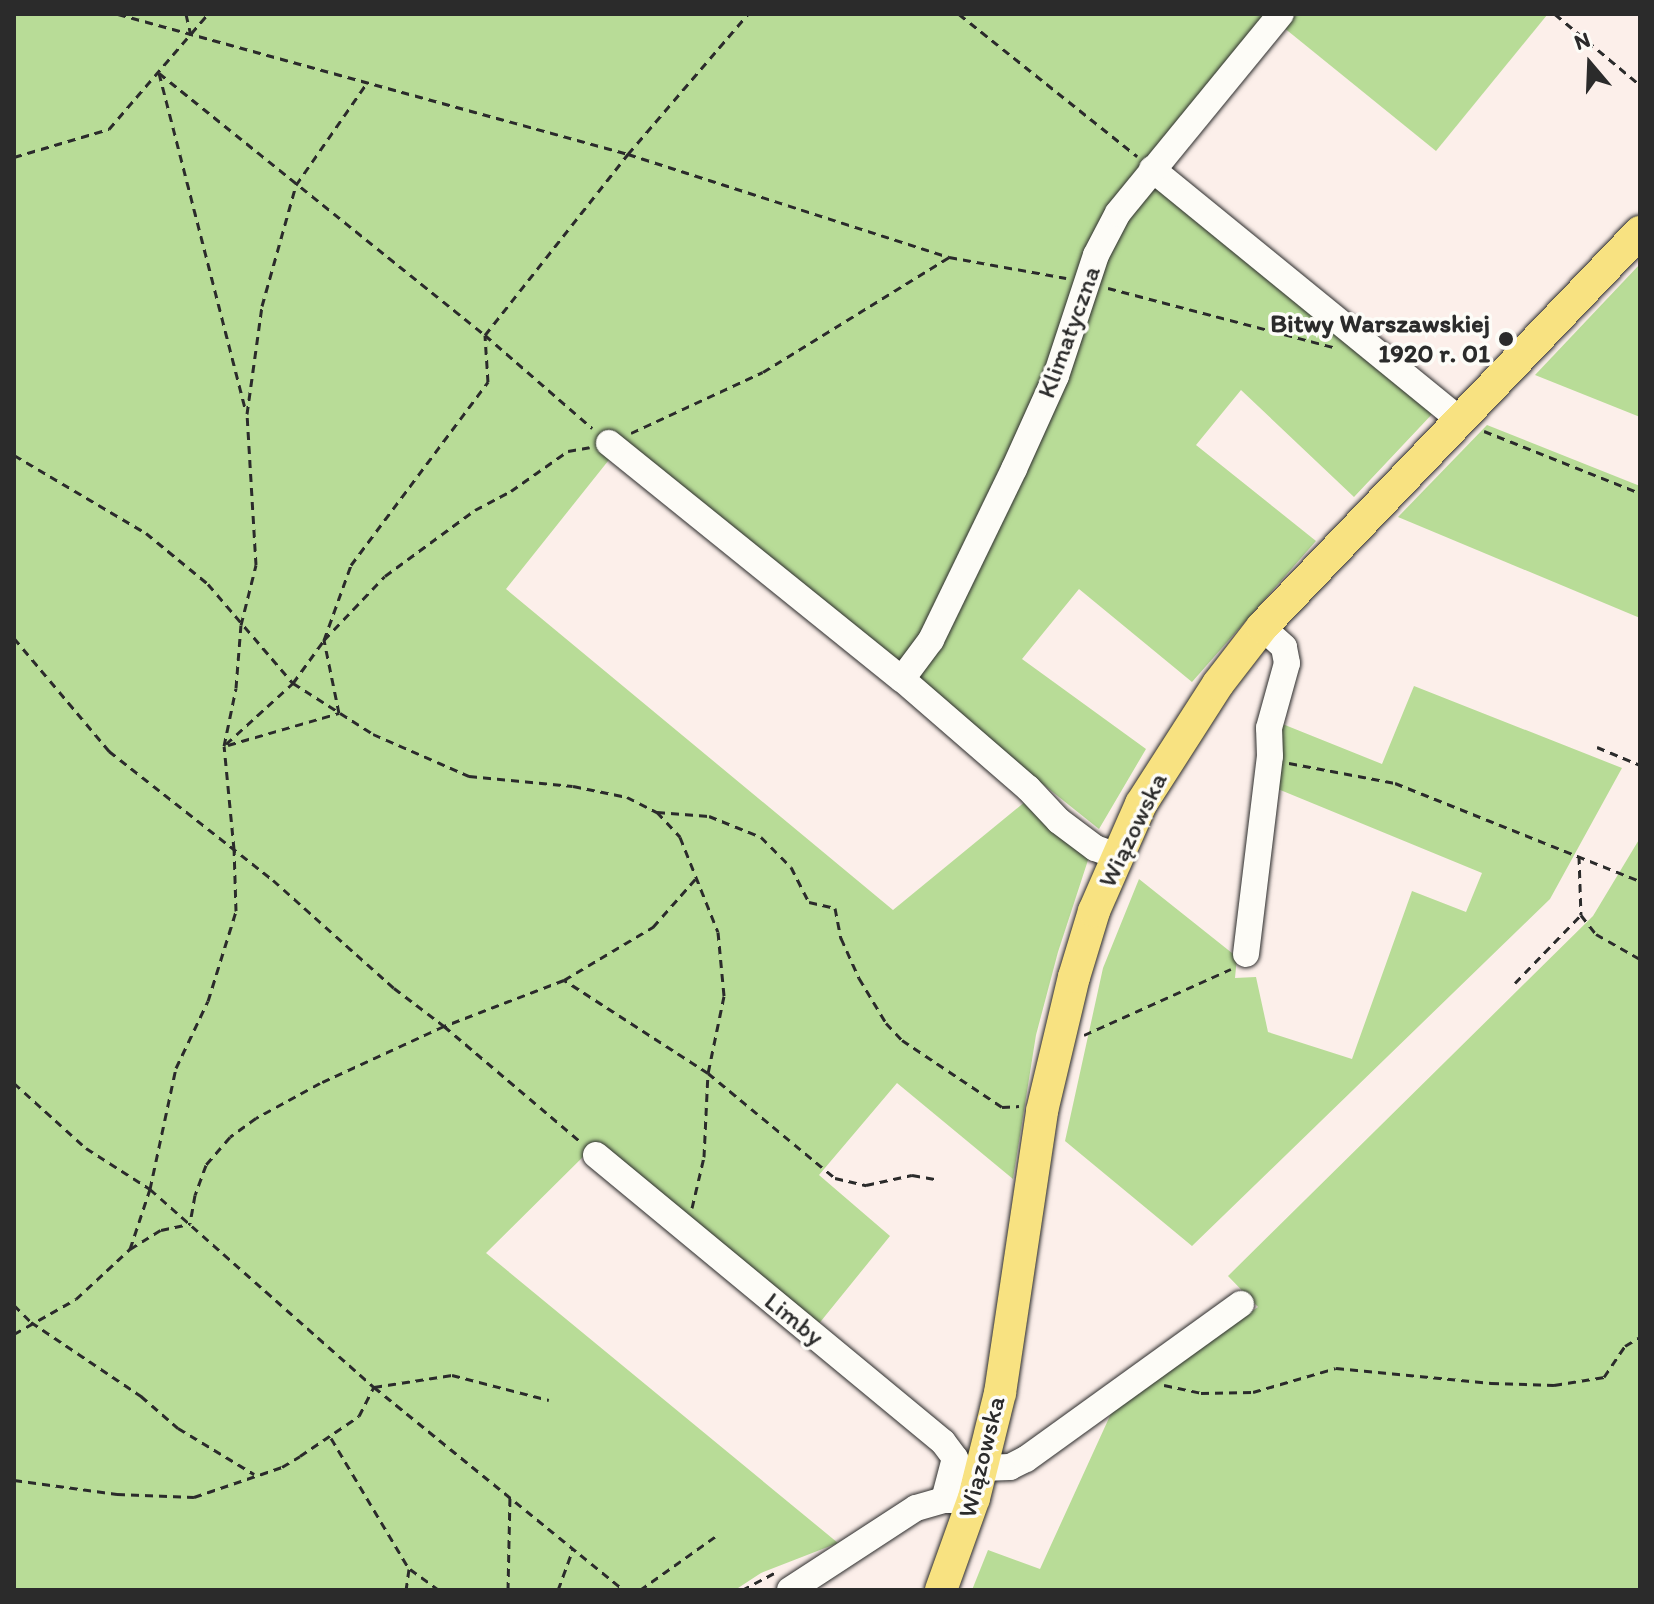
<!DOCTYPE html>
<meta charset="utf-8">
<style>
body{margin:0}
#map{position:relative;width:1654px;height:1604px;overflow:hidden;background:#fcefea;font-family:Itim,sans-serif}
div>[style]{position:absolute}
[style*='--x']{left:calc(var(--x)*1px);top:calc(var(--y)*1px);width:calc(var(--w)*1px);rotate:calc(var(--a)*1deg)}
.green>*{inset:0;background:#b8dc97}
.path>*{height:3px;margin-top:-1.5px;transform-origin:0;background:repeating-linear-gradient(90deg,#2b2b2b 0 8px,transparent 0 14px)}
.roads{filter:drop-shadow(0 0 2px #2b2b2b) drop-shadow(0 0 2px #2b2b2b)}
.minor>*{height:26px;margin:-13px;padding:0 13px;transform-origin:13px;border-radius:13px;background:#fdfcf7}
.major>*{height:32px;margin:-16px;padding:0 16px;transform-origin:16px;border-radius:16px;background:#f8e281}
.dots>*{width:22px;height:22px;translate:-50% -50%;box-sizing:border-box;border:4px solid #fdfcf7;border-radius:50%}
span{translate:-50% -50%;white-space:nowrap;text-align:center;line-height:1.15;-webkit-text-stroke:7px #fdfcf7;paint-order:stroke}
.poi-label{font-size:26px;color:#2b2b2b;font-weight:700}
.right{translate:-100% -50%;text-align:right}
.street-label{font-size:26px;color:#2b2b2b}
.frame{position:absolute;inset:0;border:16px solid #2b2b2b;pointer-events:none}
.north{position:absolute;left:1550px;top:24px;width:80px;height:80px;-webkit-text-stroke:6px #fdfcf7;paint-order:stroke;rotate:341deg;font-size:22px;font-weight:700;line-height:32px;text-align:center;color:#2b2b2b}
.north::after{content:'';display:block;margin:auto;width:28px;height:36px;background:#2b2b2b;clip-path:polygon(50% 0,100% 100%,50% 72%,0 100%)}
</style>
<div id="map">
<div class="green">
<div style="clip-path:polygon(14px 14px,1271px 14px,1138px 173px,1435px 411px,1354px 497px,1241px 390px,1196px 445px,1316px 541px,1192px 682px,1079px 589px,1022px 659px,1146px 749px,1099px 829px,620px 446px,506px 589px,893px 910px,1026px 801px,1090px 854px,1058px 952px,1036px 1035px,1013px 1179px,897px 1083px,819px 1175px,890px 1236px,817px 1326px,598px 1142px,486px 1253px,838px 1543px,761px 1573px,735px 1590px,14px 1590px)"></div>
<div style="clip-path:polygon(1294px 14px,1546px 14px,1547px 15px,1436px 151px,1283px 27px)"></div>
<div style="clip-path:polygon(1640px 264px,1640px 417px,1535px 375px)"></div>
<div style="clip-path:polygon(1487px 425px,1640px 486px,1640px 618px,1398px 517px)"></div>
<div style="clip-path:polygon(1414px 686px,1622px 768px,1550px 899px,1192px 1246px,1065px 1141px,1103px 968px,1139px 879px,1237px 957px,1235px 978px,1256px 977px,1268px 1032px,1352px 1059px,1412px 891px,1466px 912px,1482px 873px,1273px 787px,1280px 723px,1382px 764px)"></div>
<div style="clip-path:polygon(1640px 838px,1640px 1590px,972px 1590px,988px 1550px,1040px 1569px,1114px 1407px,1258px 1307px,1228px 1276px,1593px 916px)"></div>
</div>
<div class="path">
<div style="--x:118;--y:14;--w:529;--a:15.35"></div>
<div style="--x:628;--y:154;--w:337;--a:17.8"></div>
<div style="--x:949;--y:257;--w:119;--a:10.2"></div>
<div style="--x:186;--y:14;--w:22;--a:77"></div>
<div style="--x:959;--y:14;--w:228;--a:38.6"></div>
<div style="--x:1555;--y:14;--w:111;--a:39.9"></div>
<div style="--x:159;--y:73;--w:418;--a:38.8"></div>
<div style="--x:485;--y:335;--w:142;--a:41"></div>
<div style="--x:159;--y:73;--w:349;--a:75.6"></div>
<div style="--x:14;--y:157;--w:99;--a:-16.4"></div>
<div style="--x:109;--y:129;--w:152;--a:-49.3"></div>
<div style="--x:1108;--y:288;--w:237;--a:14.7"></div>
<div style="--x:1484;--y:431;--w:168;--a:21.7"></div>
<div style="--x:631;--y:433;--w:145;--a:-24.8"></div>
<div style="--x:763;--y:372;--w:219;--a:-31.7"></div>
<div style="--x:14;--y:455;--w:153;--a:30.6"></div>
<div style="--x:146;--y:533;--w:80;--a:39.4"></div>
<div style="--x:208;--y:584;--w:130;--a:49.4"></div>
<div style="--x:293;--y:683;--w:95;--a:32.5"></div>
<div style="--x:373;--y:734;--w:105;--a:23.6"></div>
<div style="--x:469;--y:776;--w:104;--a:5.5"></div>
<div style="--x:573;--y:786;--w:55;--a:11.5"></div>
<div style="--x:627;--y:797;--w:34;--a:27"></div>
<div style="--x:657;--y:812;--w:34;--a:47"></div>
<div style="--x:680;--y:837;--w:102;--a:68.2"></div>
<div style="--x:718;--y:932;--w:64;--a:84.6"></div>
<div style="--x:724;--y:996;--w:79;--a:101.7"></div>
<div style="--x:708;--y:1073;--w:171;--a:-147.1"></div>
<div style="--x:564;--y:980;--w:129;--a:159"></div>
<div style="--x:444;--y:1026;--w:136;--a:155.3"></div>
<div style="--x:320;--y:1083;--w:73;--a:151.3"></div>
<div style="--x:256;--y:1118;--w:32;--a:144"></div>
<div style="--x:230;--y:1137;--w:37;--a:131"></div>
<div style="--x:206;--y:1165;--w:32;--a:110"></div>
<div style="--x:195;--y:1195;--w:29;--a:100"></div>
<div style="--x:14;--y:638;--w:148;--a:49.9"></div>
<div style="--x:109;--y:751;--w:209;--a:38.2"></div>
<div style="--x:273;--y:880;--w:162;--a:41.8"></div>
<div style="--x:394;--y:988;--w:63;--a:37.2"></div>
<div style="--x:444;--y:1026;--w:180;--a:40.3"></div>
<div style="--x:339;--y:713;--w:75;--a:-101.6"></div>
<div style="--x:324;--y:640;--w:80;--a:-70.2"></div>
<div style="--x:351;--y:565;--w:229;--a:-53.2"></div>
<div style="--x:488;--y:382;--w:47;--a:-93.7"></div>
<div style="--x:485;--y:335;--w:231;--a:-51.7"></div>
<div style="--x:628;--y:154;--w:184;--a:-49.4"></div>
<div style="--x:226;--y:744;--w:91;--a:-42.3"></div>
<div style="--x:293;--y:683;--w:53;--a:-54.2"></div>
<div style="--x:324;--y:640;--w:88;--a:-46.4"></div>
<div style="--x:385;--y:576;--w:112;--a:-36.3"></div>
<div style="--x:475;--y:510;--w:41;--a:-27.8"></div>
<div style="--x:511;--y:491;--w:70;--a:-35.1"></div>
<div style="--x:568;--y:451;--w:22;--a:-10"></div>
<div style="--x:228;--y:745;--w:116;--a:-16.1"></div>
<div style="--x:1597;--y:747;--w:47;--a:22.7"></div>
<div style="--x:1289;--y:763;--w:108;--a:10.7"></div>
<div style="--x:1395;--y:783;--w:264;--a:21.8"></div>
<div style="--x:657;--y:812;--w:52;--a:4.4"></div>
<div style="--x:709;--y:816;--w:56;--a:22"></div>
<div style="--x:761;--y:837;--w:42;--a:45"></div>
<div style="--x:791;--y:867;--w:39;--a:63"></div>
<div style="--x:809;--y:902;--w:27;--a:13"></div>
<div style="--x:835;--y:908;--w:31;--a:79"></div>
<div style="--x:841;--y:938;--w:44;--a:65.8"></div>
<div style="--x:859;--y:978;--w:52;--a:59"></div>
<div style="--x:886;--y:1023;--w:23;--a:47"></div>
<div style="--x:902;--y:1040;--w:120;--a:33.8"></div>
<div style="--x:1002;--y:1107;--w:17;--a:-3"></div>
<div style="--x:1579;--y:856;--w:59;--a:88.1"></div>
<div style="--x:1581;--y:915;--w:24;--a:52"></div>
<div style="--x:1596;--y:934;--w:51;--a:29.6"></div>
<div style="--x:564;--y:980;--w:104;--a:-30.8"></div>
<div style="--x:653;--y:927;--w:68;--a:-48.6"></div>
<div style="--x:1515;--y:983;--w:95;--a:-45.9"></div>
<div style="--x:1084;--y:1035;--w:161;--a:-24.2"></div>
<div style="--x:708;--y:1073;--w:165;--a:39.6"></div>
<div style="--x:835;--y:1178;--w:32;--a:13"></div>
<div style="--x:866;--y:1185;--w:47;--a:-12.3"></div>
<div style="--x:912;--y:1175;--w:23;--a:10"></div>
<div style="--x:14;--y:1083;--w:97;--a:42.1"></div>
<div style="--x:86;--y:1148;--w:76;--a:32.6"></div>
<div style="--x:150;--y:1189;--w:299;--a:41.5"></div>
<div style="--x:374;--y:1387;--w:322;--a:39.1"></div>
<div style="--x:692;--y:1208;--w:52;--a:-76.8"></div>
<div style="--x:704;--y:1157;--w:84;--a:-87.3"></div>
<div style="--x:130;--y:1249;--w:63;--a:-71.6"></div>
<div style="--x:150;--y:1189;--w:124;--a:-77.9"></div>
<div style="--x:176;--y:1068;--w:74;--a:-64.5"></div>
<div style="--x:208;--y:1001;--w:94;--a:-72.7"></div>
<div style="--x:236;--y:911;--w:62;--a:-91.8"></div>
<div style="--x:234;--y:849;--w:103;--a:-95.5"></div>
<div style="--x:224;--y:746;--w:59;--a:-78.3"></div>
<div style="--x:236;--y:688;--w:63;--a:-85.5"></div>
<div style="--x:241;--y:625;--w:62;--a:-76"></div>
<div style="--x:256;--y:565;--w:151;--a:-93.4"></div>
<div style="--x:247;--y:414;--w:109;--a:-82.1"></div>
<div style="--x:262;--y:306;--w:126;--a:-74.3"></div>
<div style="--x:296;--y:185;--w:124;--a:-55.2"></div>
<div style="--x:14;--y:1305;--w:24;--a:45"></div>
<div style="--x:31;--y:1322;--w:133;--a:33.9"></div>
<div style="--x:141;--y:1396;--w:49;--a:40.9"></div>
<div style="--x:178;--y:1428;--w:89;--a:31.2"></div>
<div style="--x:14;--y:1334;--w:71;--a:-29.4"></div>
<div style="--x:76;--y:1299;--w:74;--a:-42.8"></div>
<div style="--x:130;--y:1249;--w:36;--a:-32"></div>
<div style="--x:161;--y:1230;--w:30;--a:-12"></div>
<div style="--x:1164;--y:1385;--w:38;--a:12"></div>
<div style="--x:1201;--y:1393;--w:52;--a:-1.1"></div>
<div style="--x:1253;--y:1392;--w:86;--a:-16.1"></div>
<div style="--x:1336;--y:1368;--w:156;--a:5.5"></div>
<div style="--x:1491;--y:1383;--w:63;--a:1.8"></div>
<div style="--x:1554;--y:1385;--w:51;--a:-9.1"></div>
<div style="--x:1604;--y:1377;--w:37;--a:-56"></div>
<div style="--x:1625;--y:1346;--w:17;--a:-31"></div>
<div style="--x:374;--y:1387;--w:79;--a:-8.7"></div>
<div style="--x:452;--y:1375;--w:100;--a:14.5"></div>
<div style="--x:331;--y:1438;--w:152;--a:59.2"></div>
<div style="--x:409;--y:1569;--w:21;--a:98"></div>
<div style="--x:14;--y:1480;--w:104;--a:7.7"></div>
<div style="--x:117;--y:1494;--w:77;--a:2.2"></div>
<div style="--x:194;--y:1497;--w:93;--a:-18.8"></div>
<div style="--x:282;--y:1467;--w:21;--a:-31"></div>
<div style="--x:300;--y:1456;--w:71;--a:-34.1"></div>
<div style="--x:359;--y:1416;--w:33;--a:-63"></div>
<div style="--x:410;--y:1569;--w:36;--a:36"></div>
<div style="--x:508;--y:1590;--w:92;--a:-88.8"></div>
<div style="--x:558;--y:1590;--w:44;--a:-69.9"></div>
<div style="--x:640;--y:1590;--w:93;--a:-35.4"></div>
<div style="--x:742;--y:1590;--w:41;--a:-27.8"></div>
</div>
<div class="roads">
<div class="minor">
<div style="--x:1152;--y:169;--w:395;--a:39.2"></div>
<div style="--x:609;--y:443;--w:376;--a:38.9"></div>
<div style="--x:902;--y:679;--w:167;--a:40.9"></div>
<div style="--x:1028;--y:788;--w:45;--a:46.8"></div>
<div style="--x:1059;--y:821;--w:45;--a:36.9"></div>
<div style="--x:1095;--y:848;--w:23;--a:20"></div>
<div style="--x:902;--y:679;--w:49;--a:-53.4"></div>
<div style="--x:931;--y:640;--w:190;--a:-64.1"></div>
<div style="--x:1014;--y:469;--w:102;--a:-65.7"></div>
<div style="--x:1056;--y:376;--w:127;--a:-71.7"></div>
<div style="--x:1096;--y:255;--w:47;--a:-62.4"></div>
<div style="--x:1118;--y:213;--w:257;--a:-50.7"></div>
<div style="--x:1246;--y:954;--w:199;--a:-83.1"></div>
<div style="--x:1270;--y:756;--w:28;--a:-92"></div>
<div style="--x:1269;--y:728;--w:67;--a:-74.5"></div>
<div style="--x:1287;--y:663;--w:16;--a:-101"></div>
<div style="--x:1284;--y:647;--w:30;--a:-138"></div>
<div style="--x:596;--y:1155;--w:450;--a:39.6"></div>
<div style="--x:943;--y:1442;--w:20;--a:53"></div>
<div style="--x:955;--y:1458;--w:43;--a:104.7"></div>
<div style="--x:982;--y:1468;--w:28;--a:-2"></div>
<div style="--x:1010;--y:1467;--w:18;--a:-27"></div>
<div style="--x:1026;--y:1459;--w:265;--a:-35.8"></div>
<div style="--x:790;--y:1590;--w:150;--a:-33.1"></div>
<div style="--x:916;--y:1508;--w:29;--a:-16"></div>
<div style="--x:944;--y:1500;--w:16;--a:0"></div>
</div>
<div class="major">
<div style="--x:941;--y:1590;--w:98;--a:-70.3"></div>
<div style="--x:974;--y:1498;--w:108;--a:-76.1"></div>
<div style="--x:1000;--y:1393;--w:285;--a:-81.5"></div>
<div style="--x:1042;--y:1111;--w:138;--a:-76.6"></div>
<div style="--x:1074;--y:977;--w:69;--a:-73.1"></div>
<div style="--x:1094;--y:911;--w:117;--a:-66.3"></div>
<div style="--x:1141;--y:804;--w:143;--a:-57.3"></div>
<div style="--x:1218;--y:684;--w:72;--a:-52.3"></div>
<div style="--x:1262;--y:627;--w:547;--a:-46.26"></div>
</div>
</div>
<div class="dots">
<div style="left:1506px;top:339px;background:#2b2b2b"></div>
</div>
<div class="poi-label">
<span class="right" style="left:1490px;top:339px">Bitwy Warszawskiej<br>1920 r. 01</span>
</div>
<div class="street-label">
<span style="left:1069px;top:332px;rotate:-70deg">Klimatyczna</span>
<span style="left:1133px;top:830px;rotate:-64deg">Wiązowska</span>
<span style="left:794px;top:1319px;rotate:39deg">Limby</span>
<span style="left:982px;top:1457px;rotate:-76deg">Wiązowska</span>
</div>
<div class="frame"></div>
<div class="north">N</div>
</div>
